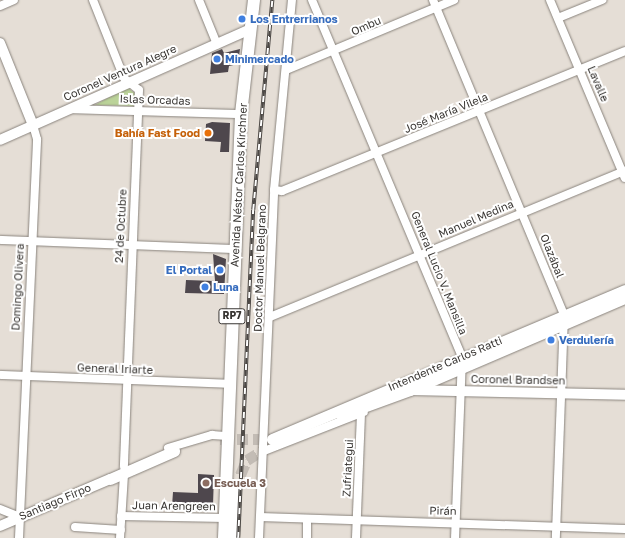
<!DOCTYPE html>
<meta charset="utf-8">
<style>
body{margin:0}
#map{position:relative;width:625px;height:538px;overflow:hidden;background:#e5ded6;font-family:"Golos Text",sans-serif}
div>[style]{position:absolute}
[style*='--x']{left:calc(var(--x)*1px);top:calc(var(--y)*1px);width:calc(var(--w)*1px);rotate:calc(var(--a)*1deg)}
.green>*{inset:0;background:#bbd399}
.building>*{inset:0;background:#4e474d}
.secondary-tunnel>*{height:11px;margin-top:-5.5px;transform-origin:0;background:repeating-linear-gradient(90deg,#c3bcb5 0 11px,transparent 0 16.5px)}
.roads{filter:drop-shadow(0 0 1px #8a847d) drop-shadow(0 0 1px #8a847d)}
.minor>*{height:8px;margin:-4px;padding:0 4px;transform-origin:4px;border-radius:4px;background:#fff}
.tertiary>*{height:10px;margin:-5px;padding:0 5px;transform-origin:5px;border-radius:5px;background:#fff}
.secondary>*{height:11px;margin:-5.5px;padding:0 5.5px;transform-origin:5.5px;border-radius:5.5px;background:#fff}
.primary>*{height:12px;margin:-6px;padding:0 6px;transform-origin:6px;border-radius:6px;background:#fff}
.rail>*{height:3.5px;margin-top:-1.75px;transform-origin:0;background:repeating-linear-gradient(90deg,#fff 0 6px,#4c4845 0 12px);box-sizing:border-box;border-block:1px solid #4c4845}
.dots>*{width:11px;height:11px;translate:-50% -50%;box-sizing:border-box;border:2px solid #fff;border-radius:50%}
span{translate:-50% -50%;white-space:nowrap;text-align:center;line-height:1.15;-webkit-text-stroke:4px #fff;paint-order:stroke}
.shield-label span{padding:1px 3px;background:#fff;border:1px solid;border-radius:3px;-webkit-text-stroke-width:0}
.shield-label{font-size:10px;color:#393633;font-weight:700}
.shop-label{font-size:11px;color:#366cbe;font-weight:700}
.left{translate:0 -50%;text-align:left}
.right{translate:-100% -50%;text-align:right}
.street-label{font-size:11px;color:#393633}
.food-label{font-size:11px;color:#c56008;font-weight:700}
.education-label{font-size:11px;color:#785e54;font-weight:700}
</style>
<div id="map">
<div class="green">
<div style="clip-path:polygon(127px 87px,136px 94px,134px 106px,95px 105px)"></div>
</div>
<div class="building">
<div style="clip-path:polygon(222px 49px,224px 53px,240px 49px,238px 64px,229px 66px,228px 72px,210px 74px,212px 53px)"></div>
<div style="clip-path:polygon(212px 122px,230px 123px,229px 152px,220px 152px,221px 142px,205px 141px,206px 124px)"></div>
<div style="clip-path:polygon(213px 254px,226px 259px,224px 294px,185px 293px,186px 280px,215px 281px)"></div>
<div style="clip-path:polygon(198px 474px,214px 475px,213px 505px,172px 506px,173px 492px,198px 493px)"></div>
</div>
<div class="secondary-tunnel">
<div style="--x:220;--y:439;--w:52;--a:0"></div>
<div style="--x:234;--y:490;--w:33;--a:-67"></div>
<div style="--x:247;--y:460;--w:28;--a:-32"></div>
</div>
<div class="roads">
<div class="minor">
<div style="--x:93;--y:0;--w:84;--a:68.3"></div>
<div style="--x:124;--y:78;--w:19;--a:39"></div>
<div style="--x:139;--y:90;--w:377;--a:92.3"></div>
<div style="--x:199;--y:0;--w:48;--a:67.8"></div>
<div style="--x:312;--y:0;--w:387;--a:67.2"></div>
<div style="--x:462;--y:357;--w:181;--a:92.2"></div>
<div style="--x:433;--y:0;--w:341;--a:67.4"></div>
<div style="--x:564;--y:315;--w:223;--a:92.1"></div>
<div style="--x:550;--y:0;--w:193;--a:67.2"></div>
<div style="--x:0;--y:6;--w:15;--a:-23"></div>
<div style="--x:558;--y:18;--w:48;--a:-22.2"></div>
<div style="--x:286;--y:70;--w:182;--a:-22.6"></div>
<div style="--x:71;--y:109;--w:170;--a:1.7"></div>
<div style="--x:274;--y:190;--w:8;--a:7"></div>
<div style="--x:282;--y:191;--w:370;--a:-22.2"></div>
<div style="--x:0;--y:240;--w:235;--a:2.2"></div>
<div style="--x:270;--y:317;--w:384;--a:-22.4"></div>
<div style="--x:0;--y:375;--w:230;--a:2.2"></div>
<div style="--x:168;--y:448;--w:46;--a:-16.5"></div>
<div style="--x:212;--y:435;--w:16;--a:4"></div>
<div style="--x:264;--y:451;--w:107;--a:-21.3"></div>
<div style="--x:0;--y:509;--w:22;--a:22"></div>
<div style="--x:121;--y:516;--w:104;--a:1.1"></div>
<div style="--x:260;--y:517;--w:365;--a:1.9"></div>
<div style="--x:75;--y:527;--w:46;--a:3.7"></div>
<div style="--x:19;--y:538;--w:399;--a:-87.4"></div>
<div style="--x:37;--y:139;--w:15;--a:-106"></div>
<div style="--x:120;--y:538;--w:64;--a:-86.4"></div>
<div style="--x:259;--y:538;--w:348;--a:-87.5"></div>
<div style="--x:274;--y:190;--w:191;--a:-84.6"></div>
<div style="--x:307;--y:538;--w:19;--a:-90"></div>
<div style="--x:356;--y:538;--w:123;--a:-87.7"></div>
</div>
<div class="tertiary">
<div style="--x:0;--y:43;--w:88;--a:68.1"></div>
<div style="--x:0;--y:140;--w:274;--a:-23.9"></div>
<div style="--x:411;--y:390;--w:214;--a:1.3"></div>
<div style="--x:0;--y:526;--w:120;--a:-23.1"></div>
</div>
<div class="secondary">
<div style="--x:341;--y:415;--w:73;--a:-19.9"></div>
<div style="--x:410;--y:390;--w:234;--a:-23.2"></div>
<div style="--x:272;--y:439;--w:383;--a:-22.9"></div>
<div style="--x:110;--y:479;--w:70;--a:-23.6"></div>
<div style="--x:232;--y:538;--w:48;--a:-87.6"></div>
</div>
<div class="primary">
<div style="--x:224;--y:538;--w:424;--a:-87.7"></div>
<div style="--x:241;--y:114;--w:115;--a:-83.5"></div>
</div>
</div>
<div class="rail">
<div style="--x:238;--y:538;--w:328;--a:-87.4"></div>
<div style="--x:253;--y:210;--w:211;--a:-84.8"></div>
</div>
<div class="dots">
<div style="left:242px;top:19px;background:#3f7fe0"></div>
<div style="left:217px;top:59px;background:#3f7fe0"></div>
<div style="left:208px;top:133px;background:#e8710a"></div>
<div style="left:220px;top:270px;background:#3f7fe0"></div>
<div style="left:205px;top:287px;background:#3f7fe0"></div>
<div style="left:551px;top:340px;background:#3f7fe0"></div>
<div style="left:206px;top:483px;background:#8d6e63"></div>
</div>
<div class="shield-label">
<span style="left:232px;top:316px">RP7</span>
</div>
<div class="shop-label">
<span class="left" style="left:250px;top:19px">Los Entrerrianos</span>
<span class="left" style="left:225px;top:59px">Minimercado</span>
<span class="right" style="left:212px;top:270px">El Portal</span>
<span class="left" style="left:213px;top:287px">Luna</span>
<span class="left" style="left:559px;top:340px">Verdulería</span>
</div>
<div class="street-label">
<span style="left:366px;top:26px;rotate:-24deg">Ombu</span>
<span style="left:120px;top:73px;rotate:-24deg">Coronel Ventura Alegre</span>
<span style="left:598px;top:84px;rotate:67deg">Lavalle</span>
<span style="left:155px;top:100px;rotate:2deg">Islas Orcadas</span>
<span style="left:446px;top:113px;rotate:-22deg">José María Vilela</span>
<span style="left:239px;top:185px;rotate:-87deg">Avenida Néstor Carlos Kirchner</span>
<span style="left:476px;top:219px;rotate:-23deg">Manuel Medina</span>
<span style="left:121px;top:226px;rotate:-87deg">24 de Octubre</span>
<span style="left:552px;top:256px;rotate:68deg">Olazábal</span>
<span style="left:260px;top:268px;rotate:-88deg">Doctor Manuel Belgrano</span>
<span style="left:439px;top:273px;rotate:68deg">General Lucio V. Mansilla</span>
<span style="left:18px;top:287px;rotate:-87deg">Domingo Olivera</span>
<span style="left:445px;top:364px;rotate:-23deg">Intendente Carlos Ratti</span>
<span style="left:115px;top:369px;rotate:2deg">General Iriarte</span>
<span style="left:518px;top:380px;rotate:1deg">Coronel Brandsen</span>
<span style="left:348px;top:468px;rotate:-87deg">Zufriategui</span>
<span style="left:55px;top:502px;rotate:-23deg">Santiago Firpo</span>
<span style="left:174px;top:506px;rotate:1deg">Juan Arengreen</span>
<span style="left:443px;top:511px;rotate:1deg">Pirán</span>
</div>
<div class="food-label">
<span class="right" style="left:200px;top:133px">Bahía Fast Food</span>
</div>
<div class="education-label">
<span class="left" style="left:214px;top:483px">Escuela 3</span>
</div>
</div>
